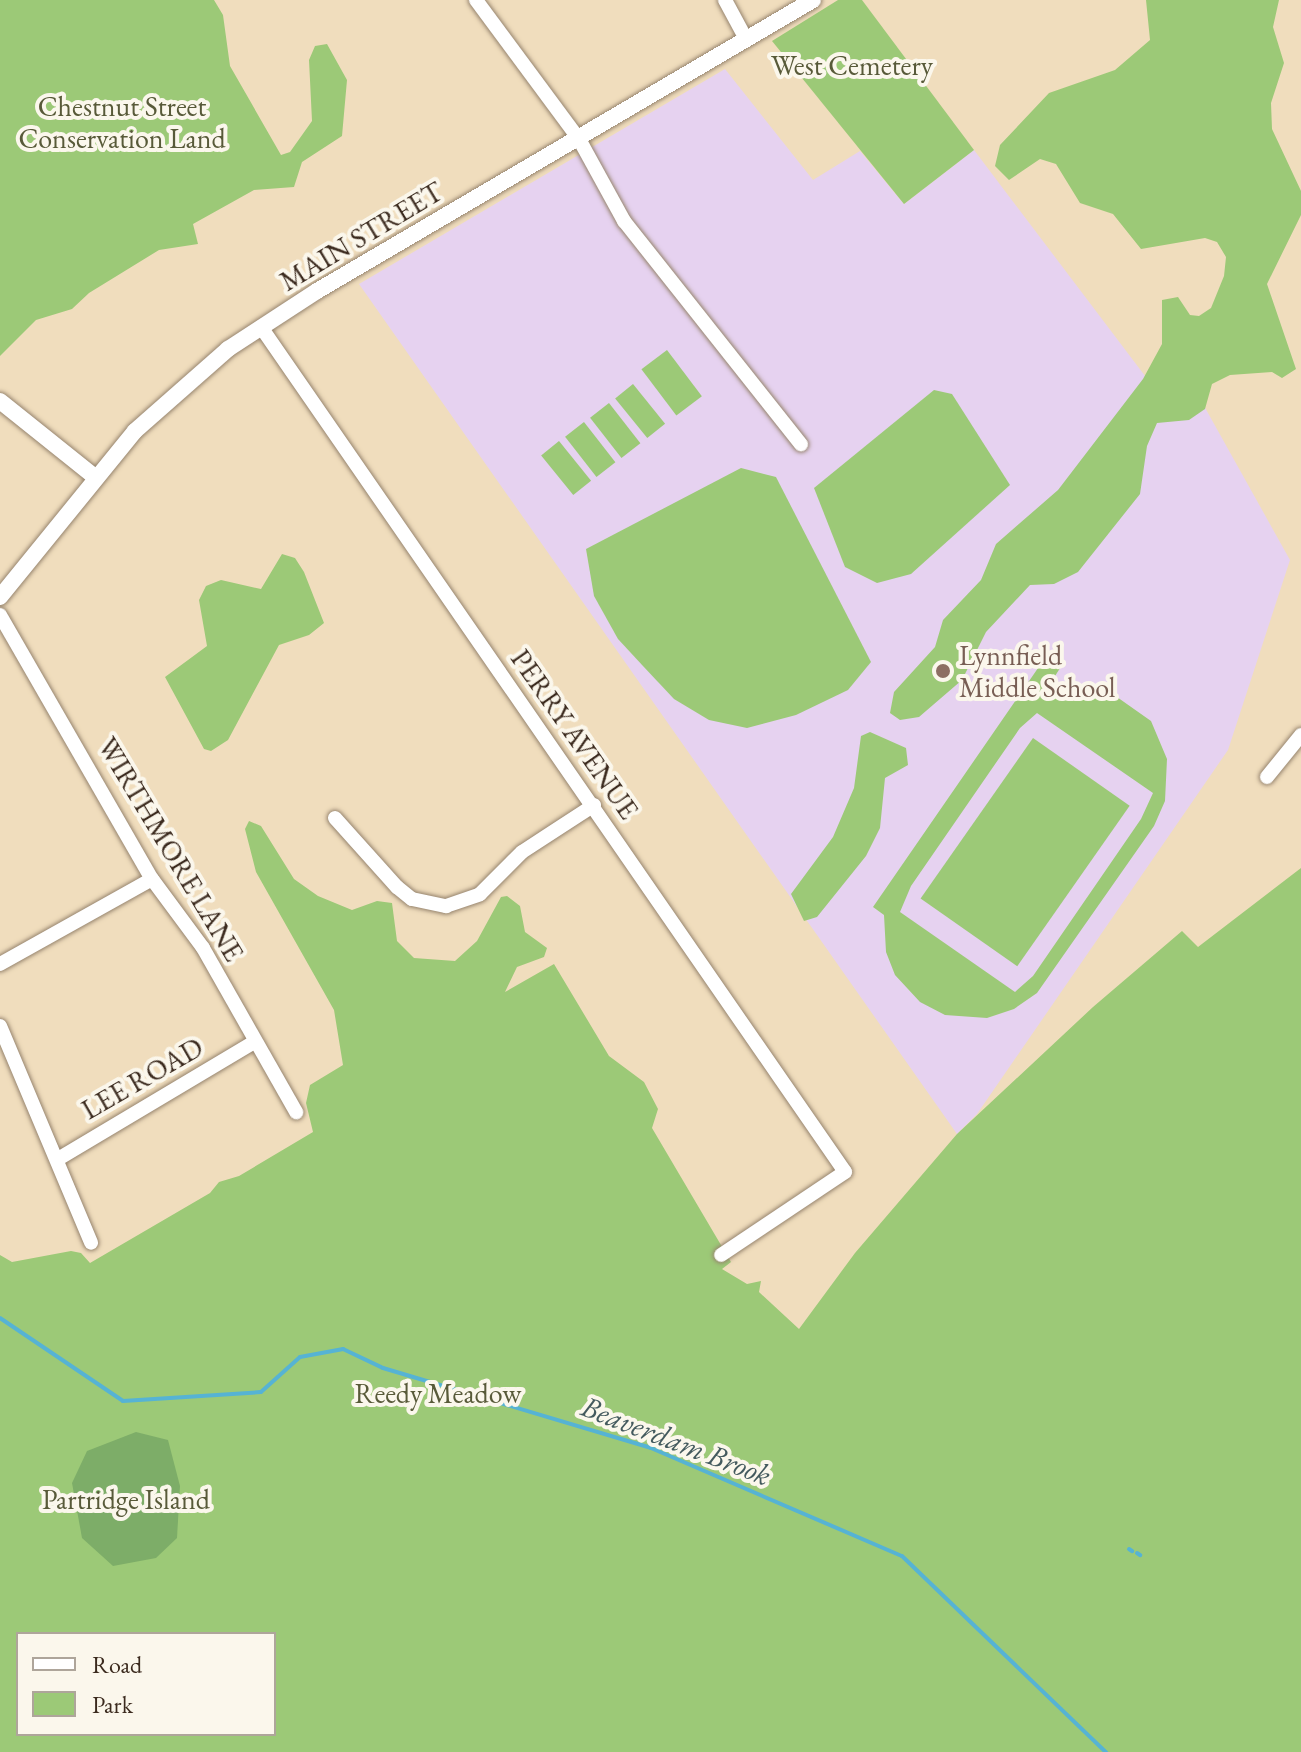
<!DOCTYPE html>
<style>
body{margin:0}
#map{position:relative;width:1301px;height:1752px;overflow:hidden;background:#f0ddbd;font-family:"EB Garamond",serif}
div>[style]{position:absolute}
[style*='--x']{left:calc(var(--x)*1px);top:calc(var(--y)*1px);width:calc(var(--w)*1px);rotate:calc(var(--a)*1deg)}
.built>*{inset:0;background:#e6d2f0}
.green>*{inset:0;background:#9cc977;transform-origin:0 0}
.forest>*{inset:0;background:#7dad68}
.stream>*{height:4px;margin:-2px;padding:0 2px;transform-origin:2px;border-radius:2px;background:#56b3d4}
.roads{filter:drop-shadow(0 0 2px #96846e) drop-shadow(0 0 2px #96846e)}
.minor>*{height:14px;margin:-7px;padding:0 7px;transform-origin:7px;border-radius:7px;background:#fff}
.tertiary>*{height:16px;margin:-8px;padding:0 8px;transform-origin:8px;border-radius:8px;background:#fff}
.dots>*{width:22px;height:22px;translate:-50% -50%;box-sizing:border-box;border:4px solid #fbf7ec;border-radius:50%}
span{translate:-50% -50%;white-space:nowrap;text-align:center;line-height:1.15;-webkit-text-stroke:8px #fbf7ec;paint-order:stroke}
.park-label{font-size:28px;color:#585a39}
.street-label{font-size:28px;color:#3b2a1e}
.education-label{font-size:28px;color:#785e54}
.left{translate:0 -50%;text-align:left}
.water-label{font-size:30px;color:#445a5e;font-style:italic}
.legend{position:absolute;left:16px;top:1632px;width:260px;height:104px;box-sizing:border-box;background:#fbf7ec;border:2px solid #aea59a;margin:0;padding:10px 14px;list-style:none;font-size:24px;color:#3b2a1e}
.legend li{display:flex;align-items:center;gap:16px;height:40px}
.legend b{width:40px;border:2px solid #aea59a}
</style>
<div id="map">
<div class="built">
<div style="clip-path:polygon(725px 69px,813px 180px,860px 151px,904px 204px,974px 150px,1164px 401px,1189px 379px,1290px 560px,1228px 750px,977px 1114px,957px 1134px,359px 284px)"></div>
</div>
<div class="green">
<div style="clip-path:polygon(0 0,214px 0,223px 15px,230px 66px,281px 155px,290px 152px,312px 121px,309px 60px,315px 46px,327px 44px,347px 80px,342px 136px,302px 162px,294px 187px,254px 190px,193px 224px,198px 244px,159px 250px,89px 293px,72px 309px,36px 320px,0 356px)"></div>
<div style="clip-path:polygon(838px 0,862px 0,974px 150px,904px 204px,772px 41px)"></div>
<div style="clip-path:polygon(1146px 0,1279px 0,1273px 27px,1284px 63px,1271px 103px,1272px 129px,1301px 191px,1301px 215px,1267px 284px,1296px 369px,1282px 378px,1272px 372px,1230px 375px,1212px 384px,1205px 409px,1189px 420px,1157px 423px,1147px 446px,1140px 494px,1078px 572px,1054px 584px,1030px 585px,986px 632px,962px 680px,919px 717px,900px 720px,890px 713px,894px 692px,935px 647px,943px 620px,981px 580px,996px 544px,1058px 490px,1143px 379px,1162px 344px,1162px 300px,1178px 297px,1190px 315px,1199px 316px,1211px 308px,1224px 276px,1226px 257px,1217px 242px,1205px 238px,1141px 249px,1113px 214px,1080px 203px,1056px 164px,1040px 159px,1009px 180px,995px 166px,1000px 145px,1049px 93px,1115px 70px,1150px 40px)"></div>
<div style="left:667px;top:350px;width:58px;height:32px;rotate:53deg"></div>
<div style="left:633px;top:384px;width:51px;height:23px;rotate:51deg"></div>
<div style="clip-path:polygon(934px 390px,952px 394px,1010px 485px,911px 574px,877px 583px,845px 567px,814px 488px)"></div>
<div style="left:609px;top:403px;width:51px;height:24px;rotate:52deg"></div>
<div style="left:584px;top:422px;width:51px;height:24px;rotate:52deg"></div>
<div style="left:559px;top:441px;width:51px;height:23px;rotate:51deg"></div>
<div style="clip-path:polygon(741px 468px,776px 477px,871px 662px,848px 690px,796px 715px,747px 728px,709px 720px,674px 699px,643px 666px,618px 639px,594px 596px,586px 549px)"></div>
<div style="clip-path:polygon(282px 554px,295px 558px,304px 572px,324px 623px,309px 635px,279px 645px,228px 740px,211px 751px,204px 749px,165px 677px,207px 646px,199px 600px,206px 586px,221px 580px,261px 589px)"></div>
<div style="clip-path:polygon(evenodd,1047px 655px,1062px 665px,1045px 692px,1081px 686px,1107px 690px,1151px 721px,1167px 759px,1165px 801px,1154px 826px,1037px 993px,1014px 1009px,987px 1018px,945px 1015px,920px 1002px,895px 975px,886px 952px,884px 915px,873px 907px,1047px 655px,1037px 713px,1153px 793px,1141px 819px,1033px 976px,1015px 992px,900px 912px,911px 886px,1020px 728px,1037px 713px)"></div>
<div style="clip-path:polygon(870px 732px,906px 748px,908px 765px,885px 778px,880px 828px,866px 856px,817px 917px,804px 921px,791px 894px,833px 837px,854px 788px,861px 736px)"></div>
<div style="left:1033px;top:738px;width:118px;height:196px;rotate:35deg"></div>
<div style="clip-path:polygon(evenodd,249px 821px,261px 826px,294px 879px,318px 896px,352px 910px,377px 901px,392px 903px,397px 941px,414px 958px,455px 961px,477px 941px,501px 897px,507px 896px,520px 906px,525px 932px,547px 948px,544px 957px,517px 967px,505px 992px,554px 964px,609px 1056px,644px 1082px,658px 1109px,652px 1128px,731px 1262px,722px 1269px,747px 1284px,761px 1281px,759px 1292px,799px 1329px,855px 1253px,957px 1134px,1093px 1007px,1182px 931px,1198px 947px,1301px 868px,1301px 1752px,0 1752px,0 1255px,12px 1262px,71px 1251px,81px 1253px,90px 1263px,210px 1193px,219px 1182px,239px 1176px,313px 1132px,306px 1103px,310px 1085px,343px 1065px,334px 1010px,256px 872px,245px 829px,249px 821px,18px 1634px,274px 1634px,274px 1734px,18px 1734px,18px 1634px)"></div>
</div>
<div class="forest">
<div style="clip-path:polygon(136px 1432px,168px 1440px,180px 1486px,177px 1538px,156px 1558px,113px 1566px,82px 1538px,72px 1483px,87px 1451px)"></div>
</div>
<div class="stream">
<div style="--x:0;--y:1318;--w:148;--a:34"></div>
<div style="--x:123;--y:1401;--w:138;--a:-3.7"></div>
<div style="--x:261;--y:1392;--w:52;--a:-41.9"></div>
<div style="--x:300;--y:1357;--w:44;--a:-10.5"></div>
<div style="--x:343;--y:1349;--w:44;--a:25.4"></div>
<div style="--x:383;--y:1368;--w:280;--a:16.6"></div>
<div style="--x:651;--y:1448;--w:273;--a:23.3"></div>
<div style="--x:902;--y:1556;--w:283;--a:43.9"></div>
<div style="--x:1129;--y:1549;--w:4;--a:34"></div>
<div style="--x:1137;--y:1553;--w:4;--a:34"></div>
</div>
<div class="roads">
<div class="minor">
<div style="--x:476;--y:0;--w:173;--a:53.5"></div>
<div style="--x:579;--y:139;--w:94;--a:61.2"></div>
<div style="--x:624;--y:221;--w:285;--a:51.6"></div>
<div style="--x:725;--y:0;--w:44;--a:61.7"></div>
<div style="--x:261;--y:327;--w:1027;--a:55.35"></div>
<div style="--x:845;--y:1172;--w:149;--a:146.2"></div>
<div style="--x:0;--y:615;--w:305;--a:60.1"></div>
<div style="--x:152;--y:879;--w:86;--a:53.5"></div>
<div style="--x:203;--y:948;--w:189;--a:60.4"></div>
<div style="--x:1267;--y:777;--w:54;--a:-51"></div>
<div style="--x:335;--y:818;--w:93;--a:48.1"></div>
<div style="--x:397;--y:887;--w:19;--a:39"></div>
<div style="--x:412;--y:899;--w:35;--a:12"></div>
<div style="--x:446;--y:906;--w:36;--a:-19"></div>
<div style="--x:480;--y:894;--w:59;--a:-45"></div>
<div style="--x:522;--y:852;--w:86;--a:-33.1"></div>
<div style="--x:0;--y:964;--w:174;--a:-29.2"></div>
<div style="--x:0;--y:1026;--w:235;--a:67.2"></div>
<div style="--x:58;--y:1159;--w:228;--a:-30.8"></div>
</div>
<div class="tertiary">
<div style="--x:0;--y:401;--w:122;--a:38.7"></div>
<div style="--x:0;--y:597;--w:214;--a:-50.9"></div>
<div style="--x:135;--y:431;--w:124;--a:-41.4"></div>
<div style="--x:228;--y:349;--w:106;--a:-33.1"></div>
<div style="--x:317;--y:291;--w:575;--a:-30.4"></div>
</div>
</div>
<div class="dots">
<div style="left:943px;top:671px;background:#8d6e63"></div>
</div>
<div class="park-label">
<span style="left:852px;top:65px">West Cemetery</span>
<span style="left:122px;top:122px">Chestnut Street<br>Conservation Land</span>
<span style="left:438px;top:1393px">Reedy Meadow</span>
<span style="left:126px;top:1499px">Partridge Island</span>
</div>
<div class="street-label">
<span style="left:361px;top:236px;rotate:-31deg">MAIN STREET</span>
<span style="left:575px;top:734px;rotate:55deg">PERRY AVENUE</span>
<span style="left:171px;top:849px;rotate:59deg">WIRTHMORE LANE</span>
<span style="left:142px;top:1078px;rotate:-30deg">LEE ROAD</span>
</div>
<div class="education-label">
<span class="left" style="left:959px;top:671px">Lynnfield<br>Middle School</span>
</div>
<div class="water-label">
<span style="left:676px;top:1441px;rotate:21deg">Beaverdam Brook</span>
</div>
<ul class="legend">
<li><b style="height:10px;background:#fff"></b>Road</li>
<li><b style="height:22px;background:#9cc977"></b>Park</li>
</ul>
</div>
